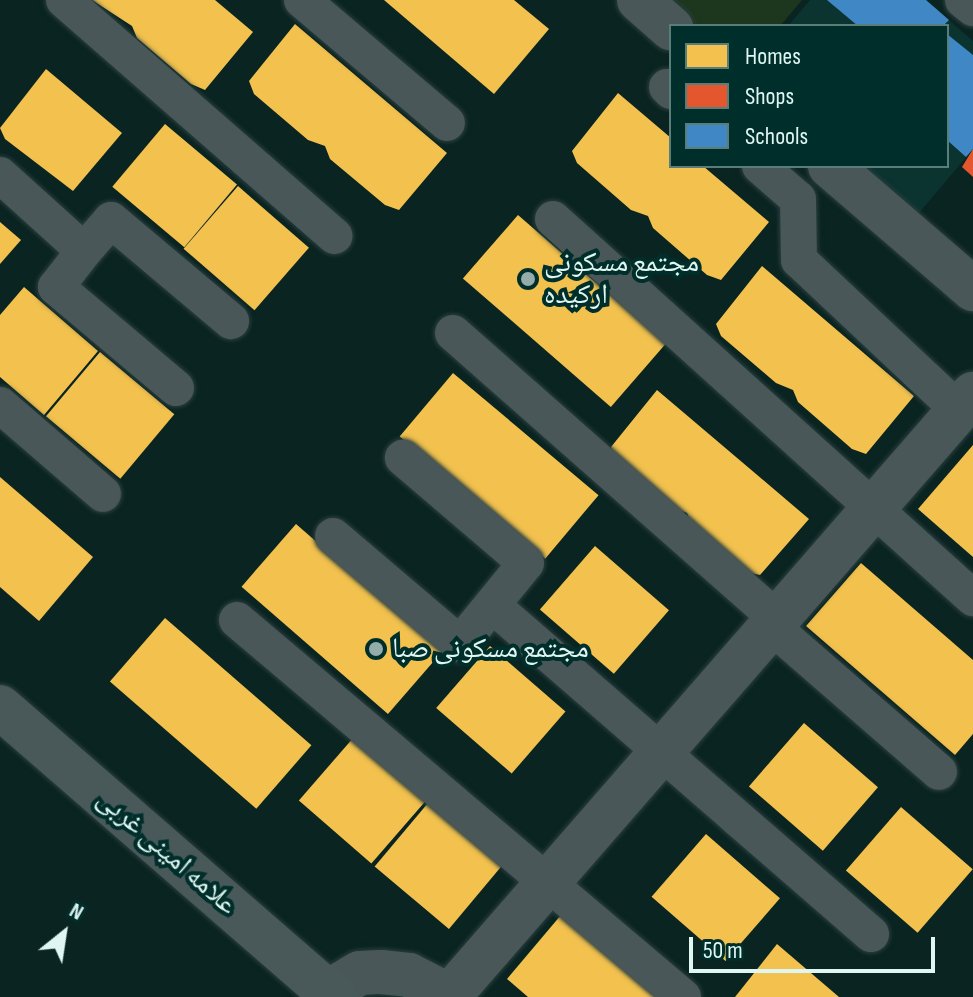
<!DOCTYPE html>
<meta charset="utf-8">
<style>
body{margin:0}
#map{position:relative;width:973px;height:997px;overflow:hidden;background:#0a2422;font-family:"Sofia Sans Condensed","Noto Naskh Arabic",sans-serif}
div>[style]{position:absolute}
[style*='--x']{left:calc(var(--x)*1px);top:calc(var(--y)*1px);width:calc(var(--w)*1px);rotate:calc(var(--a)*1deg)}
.built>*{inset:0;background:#0b3431}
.green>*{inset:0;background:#1d371e}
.homes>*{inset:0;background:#f2c14e;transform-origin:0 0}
.shops>*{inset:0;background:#e4572e}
.schools>*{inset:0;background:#3f88c5}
.roads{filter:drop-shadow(0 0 2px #2a3f3e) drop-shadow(0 0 2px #2a3f3e)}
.minor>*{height:36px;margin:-18px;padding:0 18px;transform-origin:18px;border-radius:18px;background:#4a5759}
.tertiary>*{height:44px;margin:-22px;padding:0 22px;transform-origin:22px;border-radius:22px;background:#4a5759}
.secondary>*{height:44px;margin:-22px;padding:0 22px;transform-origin:22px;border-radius:22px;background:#49595a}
.dots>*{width:22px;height:22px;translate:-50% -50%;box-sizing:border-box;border:4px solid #002e2a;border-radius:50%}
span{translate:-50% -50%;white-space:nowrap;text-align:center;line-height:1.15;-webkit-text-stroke:8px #002e2a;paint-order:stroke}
.poi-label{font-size:28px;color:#dff6f3}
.left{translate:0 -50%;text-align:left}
.street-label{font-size:28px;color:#dff6f3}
.legend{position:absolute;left:669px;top:24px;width:280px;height:144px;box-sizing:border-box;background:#002e2a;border:2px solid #597e7a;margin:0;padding:10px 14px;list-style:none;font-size:24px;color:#dff6f3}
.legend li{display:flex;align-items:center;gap:16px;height:40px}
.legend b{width:40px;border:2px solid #597e7a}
.north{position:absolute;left:24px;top:893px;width:80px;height:80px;-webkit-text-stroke:6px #002e2a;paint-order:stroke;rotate:30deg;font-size:22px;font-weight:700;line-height:32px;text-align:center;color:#dff6f3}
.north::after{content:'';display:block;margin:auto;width:28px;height:36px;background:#dff6f3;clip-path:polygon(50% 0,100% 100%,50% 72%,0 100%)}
.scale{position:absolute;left:689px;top:937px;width:246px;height:36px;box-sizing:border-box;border:4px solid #dff6f3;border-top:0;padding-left:10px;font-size:24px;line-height:28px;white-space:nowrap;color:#dff6f3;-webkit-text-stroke:6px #002e2a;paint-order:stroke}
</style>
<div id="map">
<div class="built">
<div style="clip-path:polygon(810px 0,926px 0,973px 41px,973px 149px,918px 214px,863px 166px,947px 166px,947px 26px,788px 26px)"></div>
</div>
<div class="green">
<div style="clip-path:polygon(668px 0,802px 0,780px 26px,697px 26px)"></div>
</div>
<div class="homes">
<div style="clip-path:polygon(92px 0,215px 0,253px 32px,205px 90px,191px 84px,137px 38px,132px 26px)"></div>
<div style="clip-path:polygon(384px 0,514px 0,549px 29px,494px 94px)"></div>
<div style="clip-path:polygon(295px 24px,447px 153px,399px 210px,385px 205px,330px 159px,325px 146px,308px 140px,254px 94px,249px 81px)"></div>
<div style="clip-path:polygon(46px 69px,122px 133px,73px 191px,5px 139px,0 128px)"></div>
<div style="clip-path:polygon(618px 93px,671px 138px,671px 166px,703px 166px,769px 222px,721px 280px,707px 275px,653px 228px,648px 216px,631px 210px,577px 163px,572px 151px)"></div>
<div style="left:165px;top:124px;width:94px;height:82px;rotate:40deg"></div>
<div style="left:238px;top:186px;width:94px;height:83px;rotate:41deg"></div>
<div style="left:518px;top:215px;width:196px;height:84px;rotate:41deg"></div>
<div style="clip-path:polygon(0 222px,21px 240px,0 264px)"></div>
<div style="clip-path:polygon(762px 266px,914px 396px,866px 454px,852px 449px,798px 402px,793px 390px,776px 383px,721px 336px,716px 324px)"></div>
<div style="clip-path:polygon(24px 287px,98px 351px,44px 415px,0 377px,0 315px)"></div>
<div style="left:100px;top:352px;width:97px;height:84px;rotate:40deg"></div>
<div style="left:453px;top:373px;width:190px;height:83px;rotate:40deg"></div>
<div style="clip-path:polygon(657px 390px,809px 519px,760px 575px,746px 572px,692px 525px,687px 513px,670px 506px,616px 460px,611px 447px)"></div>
<div style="clip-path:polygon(973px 445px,973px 557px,918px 509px)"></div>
<div style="clip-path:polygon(0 477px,93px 557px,39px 621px,0 587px)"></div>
<div style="left:296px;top:524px;width:194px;height:83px;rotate:41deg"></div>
<div style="left:595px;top:546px;width:98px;height:84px;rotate:41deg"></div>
<div style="clip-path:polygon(861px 563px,973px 660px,973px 734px,955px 755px,806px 626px)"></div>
<div style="left:165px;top:618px;width:194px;height:84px;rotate:41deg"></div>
<div style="left:490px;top:646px;width:100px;height:82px;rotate:41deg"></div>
<div style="left:804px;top:723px;width:98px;height:84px;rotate:41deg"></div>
<div style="left:354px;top:737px;width:96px;height:84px;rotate:41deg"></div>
<div style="left:428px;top:803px;width:97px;height:83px;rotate:40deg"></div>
<div style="left:901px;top:807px;width:95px;height:84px;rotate:41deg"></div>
<div style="left:706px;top:834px;width:98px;height:83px;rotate:41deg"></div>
<div style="clip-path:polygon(561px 915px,656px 997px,528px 997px,507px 979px)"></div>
<div style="clip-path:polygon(777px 944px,839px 997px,735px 997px)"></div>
</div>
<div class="shops">
<div style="clip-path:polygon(973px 149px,973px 177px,962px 167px)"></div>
</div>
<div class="schools">
<div style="clip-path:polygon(827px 0,926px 0,949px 20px,943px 26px,858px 26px)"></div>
<div style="clip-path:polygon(947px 34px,973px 55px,973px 149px,966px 157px,947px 140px)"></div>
</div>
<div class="roads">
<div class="minor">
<div style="--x:64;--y:0;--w:359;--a:41.1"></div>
<div style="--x:302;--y:0;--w:190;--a:40.3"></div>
<div style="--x:963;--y:0;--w:13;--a:39"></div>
<div style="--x:667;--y:87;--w:6;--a:45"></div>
<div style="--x:760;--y:166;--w:50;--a:41"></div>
<div style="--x:798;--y:199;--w:61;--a:89.1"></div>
<div style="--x:799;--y:260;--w:219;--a:43.2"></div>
<div style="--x:0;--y:175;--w:113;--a:42.1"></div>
<div style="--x:553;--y:219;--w:566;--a:42.06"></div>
<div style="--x:453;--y:333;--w:434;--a:41.4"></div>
<div style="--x:778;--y:620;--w:19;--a:69"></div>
<div style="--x:785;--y:638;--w:204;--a:41"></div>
<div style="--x:176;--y:388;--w:157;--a:-139.9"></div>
<div style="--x:56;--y:287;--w:46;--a:-52.1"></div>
<div style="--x:84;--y:251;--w:41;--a:-48.9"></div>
<div style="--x:111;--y:220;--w:157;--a:40.1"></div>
<div style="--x:0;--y:405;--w:136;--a:40.8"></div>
<div style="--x:333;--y:536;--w:167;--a:40.4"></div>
<div style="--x:460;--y:644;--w:104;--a:-50.8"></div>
<div style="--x:526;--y:563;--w:162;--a:-139.5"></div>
<div style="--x:492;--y:605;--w:502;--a:40.96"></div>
<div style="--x:237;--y:620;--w:584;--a:40.21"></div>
</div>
<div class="tertiary">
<div style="--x:639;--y:0;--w:43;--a:41.2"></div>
<div style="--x:830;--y:166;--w:189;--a:40.7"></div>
<div style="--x:328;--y:992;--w:37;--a:-31"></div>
<div style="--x:360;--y:973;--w:21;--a:-3"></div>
<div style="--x:381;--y:972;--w:28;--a:6"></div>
<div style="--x:409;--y:975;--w:48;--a:27.1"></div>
<div style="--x:450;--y:995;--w:797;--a:-48.97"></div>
</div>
<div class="secondary">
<div style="--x:0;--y:707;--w:442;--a:41"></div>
</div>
</div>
<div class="dots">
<div style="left:528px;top:279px;background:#94acaa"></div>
<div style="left:376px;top:649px;background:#94acaa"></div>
</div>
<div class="poi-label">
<span class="left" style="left:544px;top:279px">مجتمع مسکونی<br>ارکیده</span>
<span class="left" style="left:392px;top:649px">مجتمع مسکونی صبا</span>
</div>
<div class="street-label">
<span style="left:167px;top:852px;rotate:41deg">علامه امینی غربی</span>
</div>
<ul class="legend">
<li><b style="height:22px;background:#f2c14e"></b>Homes</li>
<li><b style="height:22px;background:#e4572e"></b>Shops</li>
<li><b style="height:22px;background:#3f88c5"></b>Schools</li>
</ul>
<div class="north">N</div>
<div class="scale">50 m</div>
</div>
